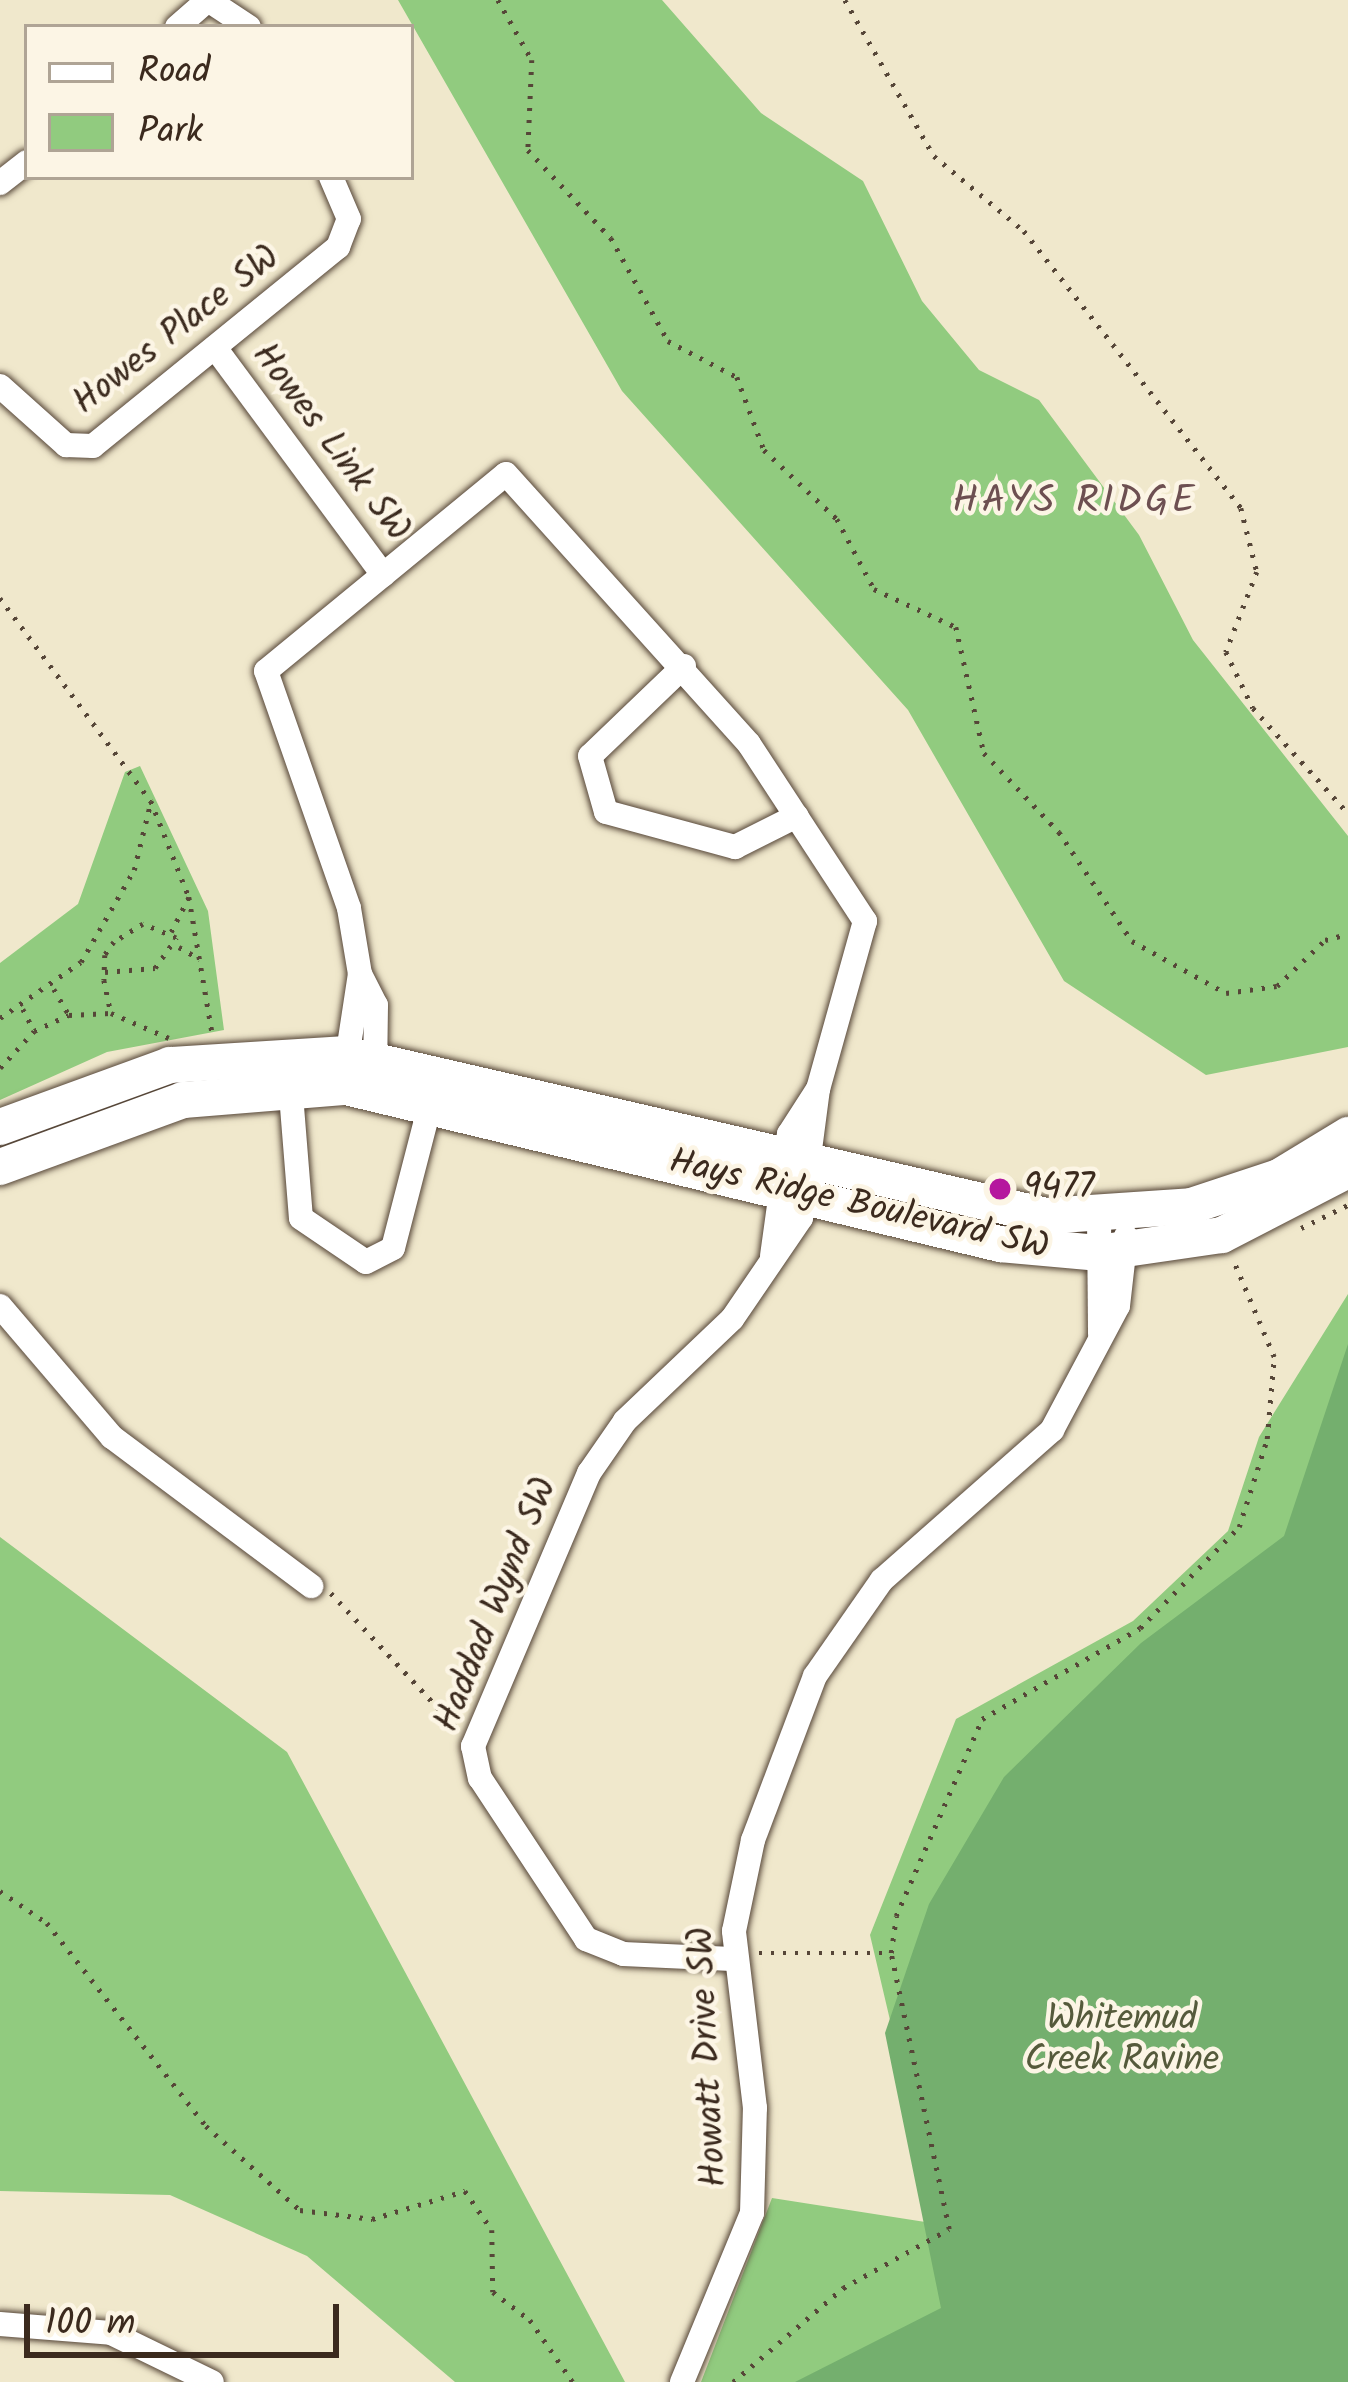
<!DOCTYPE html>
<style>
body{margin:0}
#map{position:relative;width:1348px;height:2382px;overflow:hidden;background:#f0e8cc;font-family:Kalam,sans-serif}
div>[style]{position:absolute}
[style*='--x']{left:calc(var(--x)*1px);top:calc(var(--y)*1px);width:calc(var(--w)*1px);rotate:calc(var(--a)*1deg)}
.green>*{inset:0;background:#91cb7f}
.forest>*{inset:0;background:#74af6e}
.path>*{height:4.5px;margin-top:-2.25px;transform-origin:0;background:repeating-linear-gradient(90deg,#564638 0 3px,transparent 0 12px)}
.roads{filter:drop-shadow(0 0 3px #564638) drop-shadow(0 0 3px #564638)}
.street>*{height:24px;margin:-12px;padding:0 12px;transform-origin:12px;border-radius:12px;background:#fff}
.secondary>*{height:36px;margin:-18px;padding:0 18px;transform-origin:18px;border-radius:18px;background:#fff}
.dots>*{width:33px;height:33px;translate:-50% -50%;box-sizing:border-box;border:6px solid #fcf5e5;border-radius:50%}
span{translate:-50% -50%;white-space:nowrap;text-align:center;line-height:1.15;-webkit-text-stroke:9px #fcf5e5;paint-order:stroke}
.street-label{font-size:36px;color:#3b2a1e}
.poi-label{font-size:36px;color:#3b2a1e}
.left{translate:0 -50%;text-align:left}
.park-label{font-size:36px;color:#555a3b}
.neighbourhood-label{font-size:39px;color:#6d4f51;letter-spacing:3px}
.legend{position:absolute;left:24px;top:24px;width:390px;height:156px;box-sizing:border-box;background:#fcf5e5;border:3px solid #afa495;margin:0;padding:15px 21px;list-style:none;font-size:36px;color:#3b2a1e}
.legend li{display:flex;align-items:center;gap:24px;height:60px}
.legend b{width:60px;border:3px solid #afa495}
.scale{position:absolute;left:24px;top:2304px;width:315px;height:54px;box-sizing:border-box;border:6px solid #3b2a1e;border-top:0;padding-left:15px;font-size:36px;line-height:42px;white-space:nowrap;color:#3b2a1e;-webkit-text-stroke:9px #fcf5e5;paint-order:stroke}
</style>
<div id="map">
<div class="green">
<div style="clip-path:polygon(398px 0,662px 0,761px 113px,863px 181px,922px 301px,979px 370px,1039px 400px,1139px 535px,1193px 640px,1348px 836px,1348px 1047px,1206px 1075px,1064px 981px,908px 710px,622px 391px)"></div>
<div style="clip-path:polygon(140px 766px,208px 911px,224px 1030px,107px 1052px,0 1100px,0 963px,78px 904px,125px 772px)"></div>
<div style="clip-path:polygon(1348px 1294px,1348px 2382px,701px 2382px,772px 2198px,938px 2224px,870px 1935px,956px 1719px,1133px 1621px,1228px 1531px,1259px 1437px)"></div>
<div style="clip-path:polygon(0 1537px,287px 1752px,625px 2382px,455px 2382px,307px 2256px,170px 2195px,0 2191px)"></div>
</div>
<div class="forest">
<div style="clip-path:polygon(1348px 1344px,1348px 2382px,795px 2382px,941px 2308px,885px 2033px,929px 1904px,1004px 1777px,1141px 1643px,1284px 1536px)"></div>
</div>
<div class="path">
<div style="--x:498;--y:0;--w:69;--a:60.5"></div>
<div style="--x:532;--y:60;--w:90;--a:92.5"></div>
<div style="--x:528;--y:150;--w:121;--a:46.7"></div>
<div style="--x:611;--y:238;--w:118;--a:61"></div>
<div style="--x:668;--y:341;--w:78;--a:27.6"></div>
<div style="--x:737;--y:377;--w:78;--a:69.7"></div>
<div style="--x:764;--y:450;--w:100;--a:43.4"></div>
<div style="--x:837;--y:519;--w:79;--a:62.1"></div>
<div style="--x:874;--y:589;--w:90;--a:24.9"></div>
<div style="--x:956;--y:627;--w:129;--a:77.5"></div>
<div style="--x:984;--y:753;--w:109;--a:46.5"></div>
<div style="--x:1059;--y:832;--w:131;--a:56.2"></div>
<div style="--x:1132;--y:941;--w:107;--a:29"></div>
<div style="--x:1226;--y:993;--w:51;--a:-7.8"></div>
<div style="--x:1277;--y:986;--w:66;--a:-43.8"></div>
<div style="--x:1325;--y:940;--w:24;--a:-15"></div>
<div style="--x:845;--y:0;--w:180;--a:60.3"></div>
<div style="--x:934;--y:156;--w:117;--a:39.8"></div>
<div style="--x:1024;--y:231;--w:352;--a:51.9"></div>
<div style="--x:1241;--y:508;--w:66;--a:76"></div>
<div style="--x:1257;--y:572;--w:86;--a:111.2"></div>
<div style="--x:1226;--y:652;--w:62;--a:64.3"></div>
<div style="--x:1253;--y:708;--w:142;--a:47.9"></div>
<div style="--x:0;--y:598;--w:253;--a:53.4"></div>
<div style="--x:151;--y:801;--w:103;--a:68.4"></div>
<div style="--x:189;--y:897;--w:137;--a:80.3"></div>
<div style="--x:171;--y:932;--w:39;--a:-63"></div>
<div style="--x:179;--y:947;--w:24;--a:30"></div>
<div style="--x:105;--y:972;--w:50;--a:-4.6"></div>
<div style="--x:155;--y:968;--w:37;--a:-55"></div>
<div style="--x:176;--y:938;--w:36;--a:-157"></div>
<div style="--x:143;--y:924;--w:34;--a:148"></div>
<div style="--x:114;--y:942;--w:16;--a:125"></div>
<div style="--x:105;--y:955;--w:25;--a:92"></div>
<div style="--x:104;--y:980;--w:34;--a:78"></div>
<div style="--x:54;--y:989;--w:30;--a:60"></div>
<div style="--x:23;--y:1009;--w:25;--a:63"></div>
<div style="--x:0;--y:1018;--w:98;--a:-34.7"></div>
<div style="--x:81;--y:962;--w:106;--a:-60.1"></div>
<div style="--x:134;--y:870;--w:71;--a:-76.2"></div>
<div style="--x:0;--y:1068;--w:50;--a:-47.4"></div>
<div style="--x:34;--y:1031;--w:38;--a:-25"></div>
<div style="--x:69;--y:1015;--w:42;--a:-2.7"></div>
<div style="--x:111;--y:1013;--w:63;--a:23.3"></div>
<div style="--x:1301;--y:1228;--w:52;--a:-26.1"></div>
<div style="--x:331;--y:1593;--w:186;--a:47"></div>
<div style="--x:0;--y:1891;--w:57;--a:34.2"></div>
<div style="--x:47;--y:1923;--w:258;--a:51.9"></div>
<div style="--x:206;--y:2126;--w:126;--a:41.8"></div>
<div style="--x:300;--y:2210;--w:73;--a:7.1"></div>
<div style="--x:372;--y:2219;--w:97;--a:-16.8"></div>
<div style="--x:465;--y:2191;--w:47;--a:55.3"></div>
<div style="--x:492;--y:2230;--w:62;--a:89.1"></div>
<div style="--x:493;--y:2292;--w:46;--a:37.1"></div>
<div style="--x:530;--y:2320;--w:75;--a:55.3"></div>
<div style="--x:759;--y:1953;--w:132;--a:0"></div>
<div style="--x:733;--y:2382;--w:145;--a:-40.5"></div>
<div style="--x:843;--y:2288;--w:121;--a:-29.1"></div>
<div style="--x:949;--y:2229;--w:282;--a:-101.9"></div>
<div style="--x:891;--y:1953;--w:37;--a:-82"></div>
<div style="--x:896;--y:1916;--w:215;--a:-66.4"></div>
<div style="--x:982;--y:1719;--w:182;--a:-29.9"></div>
<div style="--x:1140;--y:1628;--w:141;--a:-45.6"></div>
<div style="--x:1239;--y:1527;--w:92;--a:-72.3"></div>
<div style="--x:1267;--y:1439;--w:82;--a:-85.1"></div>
<div style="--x:1274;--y:1357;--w:105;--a:-112.9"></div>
</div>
<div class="roads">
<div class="street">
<div style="--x:177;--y:27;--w:41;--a:-41.1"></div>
<div style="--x:208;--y:0;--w:49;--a:33.4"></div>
<div style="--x:0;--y:183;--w:34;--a:-38"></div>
<div style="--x:219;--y:353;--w:276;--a:53.5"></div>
<div style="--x:0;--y:386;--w:89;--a:41.8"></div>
<div style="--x:66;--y:445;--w:27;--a:2"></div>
<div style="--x:93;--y:446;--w:316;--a:-39.1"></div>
<div style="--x:338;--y:247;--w:30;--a:-69"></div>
<div style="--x:349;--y:219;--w:46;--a:-113.2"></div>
<div style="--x:684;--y:666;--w:130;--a:136.2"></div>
<div style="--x:590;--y:756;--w:58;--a:74.1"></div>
<div style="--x:606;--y:812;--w:134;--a:15.2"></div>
<div style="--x:735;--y:847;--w:69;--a:-26.6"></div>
<div style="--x:360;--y:974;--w:67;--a:-99.5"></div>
<div style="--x:349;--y:908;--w:251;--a:-109.3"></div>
<div style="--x:266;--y:671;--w:310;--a:-39.4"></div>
<div style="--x:506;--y:474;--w:363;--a:48"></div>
<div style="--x:749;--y:744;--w:212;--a:56.8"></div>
<div style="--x:865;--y:921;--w:174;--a:105.6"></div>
<div style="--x:818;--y:1089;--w:130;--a:97.5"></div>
<div style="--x:801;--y:1218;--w:122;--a:124.3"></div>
<div style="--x:732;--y:1319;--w:148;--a:136.4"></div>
<div style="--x:625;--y:1421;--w:63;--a:124.7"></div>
<div style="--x:589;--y:1473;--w:297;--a:113"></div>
<div style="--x:473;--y:1746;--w:33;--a:78"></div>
<div style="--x:480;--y:1778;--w:193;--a:56.6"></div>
<div style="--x:586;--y:1939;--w:40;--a:22"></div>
<div style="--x:623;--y:1954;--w:109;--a:2.6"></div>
<div style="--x:346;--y:1065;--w:92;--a:-81.3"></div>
<div style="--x:360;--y:974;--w:35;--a:63"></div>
<div style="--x:376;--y:1005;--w:71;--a:90.8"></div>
<div style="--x:290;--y:1082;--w:136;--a:85.4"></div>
<div style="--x:301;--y:1218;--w:78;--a:34.1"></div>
<div style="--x:366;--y:1262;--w:30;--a:-27"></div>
<div style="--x:393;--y:1248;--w:160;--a:-75.5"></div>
<div style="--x:1099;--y:1216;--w:118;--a:89.5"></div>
<div style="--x:772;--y:1256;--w:123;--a:-82.1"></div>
<div style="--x:789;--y:1134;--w:54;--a:-57.2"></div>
<div style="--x:0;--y:1306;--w:172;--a:49.5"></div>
<div style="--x:112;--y:1437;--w:249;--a:36.8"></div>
<div style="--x:0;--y:2324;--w:111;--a:4.6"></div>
<div style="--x:111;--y:2333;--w:112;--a:25.9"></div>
<div style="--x:682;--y:2382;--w:183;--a:-67.5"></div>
<div style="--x:752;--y:2213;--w:105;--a:-88.4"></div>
<div style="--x:755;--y:2108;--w:178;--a:-96.8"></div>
<div style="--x:734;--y:1931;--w:93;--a:-78.2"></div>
<div style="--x:753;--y:1840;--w:175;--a:-69.3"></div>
<div style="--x:815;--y:1676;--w:117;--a:-55.1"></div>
<div style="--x:882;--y:1580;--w:227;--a:-41.4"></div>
<div style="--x:1052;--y:1430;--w:140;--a:-62"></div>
<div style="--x:1118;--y:1306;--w:70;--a:-83.5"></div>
</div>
<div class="secondary">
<div style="--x:0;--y:1127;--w:181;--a:-20"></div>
<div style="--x:170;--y:1065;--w:175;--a:-3.6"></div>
<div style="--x:345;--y:1054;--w:719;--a:13.01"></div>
<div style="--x:1046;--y:1216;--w:145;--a:-3.9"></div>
<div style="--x:1191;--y:1206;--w:93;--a:-18.2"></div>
<div style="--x:1279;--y:1177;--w:81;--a:-31.3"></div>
<div style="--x:0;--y:1167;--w:195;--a:-20.1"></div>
<div style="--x:183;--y:1100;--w:164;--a:-4.6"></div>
<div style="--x:346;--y:1087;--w:673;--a:13.5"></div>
<div style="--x:1000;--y:1244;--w:98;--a:5.2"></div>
<div style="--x:1098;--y:1253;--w:125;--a:-8.3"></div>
<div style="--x:1222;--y:1235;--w:142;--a:-27.3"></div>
</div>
</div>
<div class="dots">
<div style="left:1000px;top:1189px;background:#b5179e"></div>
</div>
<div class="street-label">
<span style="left:177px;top:331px;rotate:-38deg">Howes Place SW</span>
<span style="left:330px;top:443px;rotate:53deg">Howes Link SW</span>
<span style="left:859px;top:1205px;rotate:13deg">Hays Ridge Boulevard SW</span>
<span style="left:497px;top:1605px;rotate:-68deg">Haddad Wynd SW</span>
<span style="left:709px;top:2057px;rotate:-93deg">Howatt Drive SW</span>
</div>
<div class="poi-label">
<span class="left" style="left:1024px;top:1189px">9477</span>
</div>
<div class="park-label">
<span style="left:1122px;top:2040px">Whitemud<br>Creek Ravine</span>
</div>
<div class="neighbourhood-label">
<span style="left:1075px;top:502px">HAYS RIDGE</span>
</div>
<ul class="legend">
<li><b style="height:15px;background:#fff"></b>Road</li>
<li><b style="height:33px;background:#91cb7f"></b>Park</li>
</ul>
<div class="scale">100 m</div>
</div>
